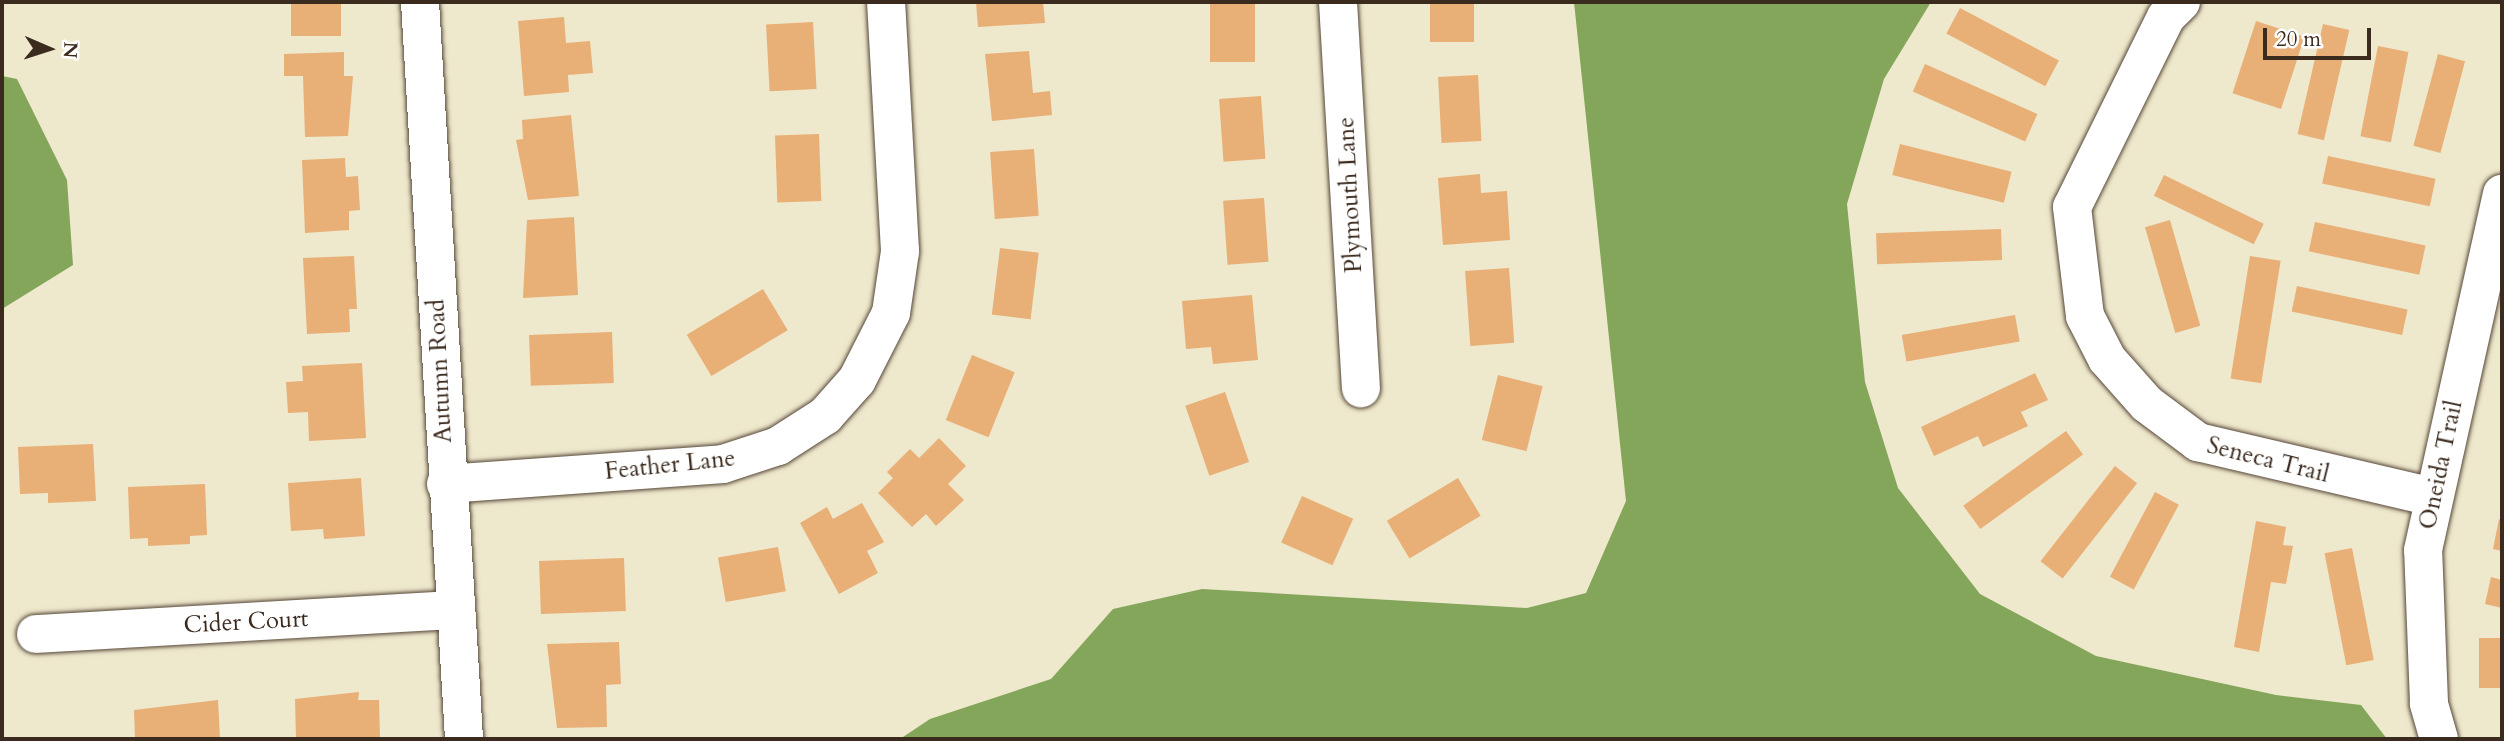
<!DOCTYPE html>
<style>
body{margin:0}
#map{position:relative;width:2504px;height:741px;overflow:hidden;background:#eee8cc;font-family:Cardo,serif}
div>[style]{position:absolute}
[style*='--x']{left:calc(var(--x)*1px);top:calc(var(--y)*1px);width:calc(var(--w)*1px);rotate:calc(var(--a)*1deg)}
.forest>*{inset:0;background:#84a65b}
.building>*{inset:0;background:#e8af76;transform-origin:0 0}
.roads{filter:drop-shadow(0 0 2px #564638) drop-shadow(0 0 2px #564638)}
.minor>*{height:38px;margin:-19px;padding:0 19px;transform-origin:19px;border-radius:19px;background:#fff}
span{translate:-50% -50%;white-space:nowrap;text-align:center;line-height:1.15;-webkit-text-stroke:7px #fff;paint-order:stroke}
.street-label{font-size:24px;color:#3b2a1e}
.frame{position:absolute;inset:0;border:4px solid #3b2a1e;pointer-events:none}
.north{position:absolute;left:14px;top:14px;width:70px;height:70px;-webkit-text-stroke:5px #fff;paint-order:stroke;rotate:93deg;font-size:19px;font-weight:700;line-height:28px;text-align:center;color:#3b2a1e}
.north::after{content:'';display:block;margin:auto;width:24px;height:32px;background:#3b2a1e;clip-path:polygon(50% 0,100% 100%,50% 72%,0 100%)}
.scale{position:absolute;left:2263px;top:28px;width:108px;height:32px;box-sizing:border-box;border:4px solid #3b2a1e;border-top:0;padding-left:9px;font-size:21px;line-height:24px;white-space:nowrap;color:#3b2a1e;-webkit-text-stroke:5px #fff;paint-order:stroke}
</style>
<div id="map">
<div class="forest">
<div style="clip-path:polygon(1574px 2px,1931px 2px,1884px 79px,1847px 204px,1865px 382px,1898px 488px,1980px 594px,2096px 656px,2276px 695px,2361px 705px,2387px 739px,900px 739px,930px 719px,1051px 679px,1113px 609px,1202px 589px,1527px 608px,1586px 593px,1626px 501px)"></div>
<div style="clip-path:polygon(2px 76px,17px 79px,67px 180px,73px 265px,2px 309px)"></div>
</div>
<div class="building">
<div style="left:291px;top:2px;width:50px;height:34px"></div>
<div style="clip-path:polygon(976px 2px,1043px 2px,1045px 23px,978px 27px)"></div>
<div style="left:1210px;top:2px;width:45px;height:60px"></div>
<div style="left:1430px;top:2px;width:44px;height:40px"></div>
<div style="left:1960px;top:8px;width:112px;height:29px;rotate:28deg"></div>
<div style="clip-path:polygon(564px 17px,566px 43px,590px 41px,593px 73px,568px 75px,569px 92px,524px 96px,518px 21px)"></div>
<div style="left:2256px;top:21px;width:51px;height:76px;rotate:18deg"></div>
<div style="left:813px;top:22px;width:67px;height:47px;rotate:87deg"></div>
<div style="left:2323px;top:24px;width:27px;height:113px;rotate:13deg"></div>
<div style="left:2378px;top:46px;width:31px;height:92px;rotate:11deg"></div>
<div style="clip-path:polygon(1029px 51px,1033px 93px,1050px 91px,1052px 115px,992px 121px,985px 54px)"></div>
<div style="clip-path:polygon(344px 52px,344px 76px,353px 76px,348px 136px,305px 137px,303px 76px,284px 76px,284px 54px)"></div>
<div style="left:2438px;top:54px;width:28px;height:95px;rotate:15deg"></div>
<div style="left:1925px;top:64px;width:123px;height:30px;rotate:24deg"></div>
<div style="left:1478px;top:75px;width:66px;height:40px;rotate:87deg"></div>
<div style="left:1261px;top:96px;width:63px;height:42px;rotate:86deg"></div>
<div style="clip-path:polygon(571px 115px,579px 196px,528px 200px,516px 140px,523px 139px,522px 120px)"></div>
<div style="left:819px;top:134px;width:67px;height:44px;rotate:88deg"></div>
<div style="left:1900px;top:144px;width:115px;height:32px;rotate:14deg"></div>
<div style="left:1034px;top:149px;width:67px;height:44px;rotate:86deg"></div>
<div style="left:2328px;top:156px;width:110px;height:28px;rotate:12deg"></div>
<div style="clip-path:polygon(345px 158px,346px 177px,358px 176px,360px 210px,349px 211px,349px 230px,305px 233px,302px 160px)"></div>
<div style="clip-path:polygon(1480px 174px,1481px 193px,1507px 191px,1510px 240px,1443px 245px,1438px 178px)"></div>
<div style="left:2164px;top:175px;width:111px;height:23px;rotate:26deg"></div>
<div style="left:1264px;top:198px;width:64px;height:41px;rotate:86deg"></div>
<div style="clip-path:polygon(574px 217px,578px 295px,523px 298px,527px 220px)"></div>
<div style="left:2170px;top:220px;width:110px;height:26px;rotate:74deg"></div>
<div style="left:2315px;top:222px;width:113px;height:30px;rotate:12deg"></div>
<div style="left:2001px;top:229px;width:31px;height:125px;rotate:88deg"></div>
<div style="left:1000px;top:248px;width:39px;height:67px;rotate:7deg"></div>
<div style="clip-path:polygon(354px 256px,357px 309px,349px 309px,350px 332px,307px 334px,303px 258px)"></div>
<div style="left:2250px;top:256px;width:31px;height:124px;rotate:9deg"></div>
<div style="left:1509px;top:268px;width:75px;height:44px;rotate:86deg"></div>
<div style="left:2297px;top:286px;width:113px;height:26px;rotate:12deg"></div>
<div style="left:763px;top:289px;width:48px;height:89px;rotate:59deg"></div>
<div style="clip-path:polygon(1252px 295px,1258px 360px,1213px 364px,1211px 347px,1186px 349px,1182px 301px)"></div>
<div style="left:2015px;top:315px;width:27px;height:115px;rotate:80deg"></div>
<div style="left:612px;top:332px;width:51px;height:83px;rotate:88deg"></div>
<div style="left:972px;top:355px;width:46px;height:70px;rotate:22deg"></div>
<div style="clip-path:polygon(362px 363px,366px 438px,309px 441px,308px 412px,288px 413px,286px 382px,303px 381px,302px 366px)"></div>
<div style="clip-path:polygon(2035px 373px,2048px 400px,2021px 412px,2028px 426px,1983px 447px,1978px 436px,1934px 456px,1921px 427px)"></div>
<div style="left:1498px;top:375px;width:46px;height:67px;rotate:14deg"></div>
<div style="left:1225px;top:392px;width:74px;height:42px;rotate:71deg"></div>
<div style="left:2066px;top:431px;width:29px;height:127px;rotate:54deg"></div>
<div style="clip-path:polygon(939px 438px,966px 466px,948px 484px,964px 500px,936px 526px,926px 514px,912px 527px,878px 493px,893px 478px,887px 472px,910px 449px,919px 458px)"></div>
<div style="clip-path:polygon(93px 444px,96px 501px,48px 503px,48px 493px,20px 494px,18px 447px)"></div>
<div style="left:2115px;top:466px;width:28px;height:121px;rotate:38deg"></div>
<div style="clip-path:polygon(361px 478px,365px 536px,324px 539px,323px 529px,291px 531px,288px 483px)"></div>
<div style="left:1458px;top:478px;width:44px;height:83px;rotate:59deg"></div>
<div style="clip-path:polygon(205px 484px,207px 535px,190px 536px,190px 544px,148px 546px,148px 538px,130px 539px,128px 487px)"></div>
<div style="left:2155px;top:492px;width:27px;height:96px;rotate:28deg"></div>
<div style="left:1302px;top:496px;width:56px;height:51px;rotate:24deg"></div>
<div style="clip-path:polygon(862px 503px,884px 542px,867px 551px,878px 573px,839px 594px,800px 523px,827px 507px,833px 519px)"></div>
<div style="clip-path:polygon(2499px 519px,2502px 520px,2502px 551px,2493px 549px)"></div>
<div style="clip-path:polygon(2256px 521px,2286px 527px,2283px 545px,2293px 546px,2286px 584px,2271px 582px,2259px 652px,2234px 647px)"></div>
<div style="left:778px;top:547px;width:45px;height:61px;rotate:80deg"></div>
<div style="left:2352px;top:548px;width:114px;height:28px;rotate:79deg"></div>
<div style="left:624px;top:558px;width:53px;height:85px;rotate:88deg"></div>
<div style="clip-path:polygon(2491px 577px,2502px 580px,2502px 608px,2485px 604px)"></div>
<div style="left:2479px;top:638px;width:23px;height:50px"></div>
<div style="clip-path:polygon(619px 642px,621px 684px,606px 685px,607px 727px,557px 728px,547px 644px)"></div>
<div style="clip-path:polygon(359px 692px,358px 700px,379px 700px,380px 739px,296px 739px,295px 699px)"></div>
<div style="clip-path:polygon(218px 700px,220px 739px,135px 739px,134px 710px)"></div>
</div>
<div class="roads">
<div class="minor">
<div style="--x:420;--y:2;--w:738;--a:86.58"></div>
<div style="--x:1338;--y:2;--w:387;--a:86.6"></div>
<div style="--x:2181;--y:2;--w:21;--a:135"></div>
<div style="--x:2166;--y:17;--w:212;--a:116.3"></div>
<div style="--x:2072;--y:207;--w:110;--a:83.2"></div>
<div style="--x:2085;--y:316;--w:48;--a:62.9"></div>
<div style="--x:2107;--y:359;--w:60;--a:48.4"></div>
<div style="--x:2147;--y:404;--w:64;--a:36.7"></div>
<div style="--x:2198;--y:442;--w:241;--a:13.2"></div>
<div style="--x:446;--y:484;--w:278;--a:-4.1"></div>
<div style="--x:723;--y:464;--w:58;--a:-18.1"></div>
<div style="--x:778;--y:446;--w:56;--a:-32.6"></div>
<div style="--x:825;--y:416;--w:48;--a:-48.4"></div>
<div style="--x:857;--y:380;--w:75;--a:-63.1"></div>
<div style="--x:891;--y:313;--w:63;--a:-81.7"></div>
<div style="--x:900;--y:251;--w:249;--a:-93.2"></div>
<div style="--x:36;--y:634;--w:420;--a:-3.3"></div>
<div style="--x:2439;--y:739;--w:37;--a:-106"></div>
<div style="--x:2429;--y:703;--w:153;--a:-92.2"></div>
<div style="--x:2423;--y:550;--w:365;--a:-77.5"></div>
</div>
</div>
<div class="street-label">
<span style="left:1350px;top:195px;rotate:-93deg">Plymouth Lane</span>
<span style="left:440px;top:371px;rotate:-93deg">Autumn Road</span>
<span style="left:2268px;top:460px;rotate:14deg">Seneca Trail</span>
<span style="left:670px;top:465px;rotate:-6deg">Feather Lane</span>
<span style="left:2441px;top:465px;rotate:-78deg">Oneida Trail</span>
<span style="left:246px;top:622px;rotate:-3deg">Cider Court</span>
</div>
<div class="frame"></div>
<div class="north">N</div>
<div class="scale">20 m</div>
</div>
